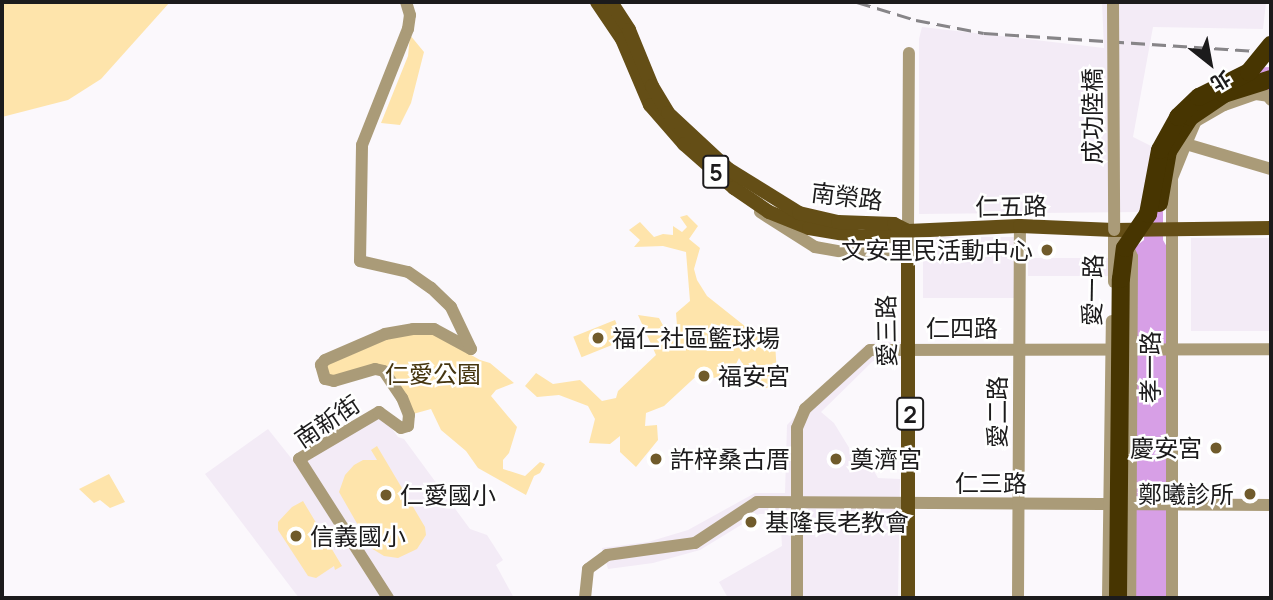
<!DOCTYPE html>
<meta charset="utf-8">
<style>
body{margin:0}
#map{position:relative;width:1273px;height:600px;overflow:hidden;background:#fbf8fc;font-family:Manrope,"Noto Sans TC",sans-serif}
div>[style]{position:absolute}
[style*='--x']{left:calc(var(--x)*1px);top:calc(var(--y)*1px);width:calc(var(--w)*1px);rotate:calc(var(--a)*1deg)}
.built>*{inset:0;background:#f3ebf6;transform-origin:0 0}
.green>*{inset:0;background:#fee4ab;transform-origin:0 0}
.water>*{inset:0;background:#d79fe6}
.minor>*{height:12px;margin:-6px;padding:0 6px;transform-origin:6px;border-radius:6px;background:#aa9b78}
.major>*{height:14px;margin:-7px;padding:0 7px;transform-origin:7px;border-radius:7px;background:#644e16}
.highway>*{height:18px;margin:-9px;padding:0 9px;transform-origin:9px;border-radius:9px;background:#473501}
.rail>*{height:2.5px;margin-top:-1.25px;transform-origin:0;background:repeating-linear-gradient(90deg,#878588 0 14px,transparent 0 21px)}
.minor-bridge>*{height:12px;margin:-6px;padding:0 6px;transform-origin:6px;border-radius:6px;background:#aa9b78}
.highway-bridge>*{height:18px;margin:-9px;padding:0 9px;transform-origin:9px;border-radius:9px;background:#473501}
.dots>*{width:19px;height:19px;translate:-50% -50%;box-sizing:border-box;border:4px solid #fff;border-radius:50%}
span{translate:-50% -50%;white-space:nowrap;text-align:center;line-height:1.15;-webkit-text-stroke:5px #fff;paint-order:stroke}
.shield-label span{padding:2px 5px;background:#fff;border:2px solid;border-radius:5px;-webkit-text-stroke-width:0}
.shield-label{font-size:23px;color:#1c1b1c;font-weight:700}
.street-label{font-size:24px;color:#1c1b1c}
.poi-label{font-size:24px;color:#1c1b1c}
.right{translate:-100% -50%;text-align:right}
.left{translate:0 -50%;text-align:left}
.park-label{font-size:24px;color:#45350f}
.frame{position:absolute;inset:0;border:4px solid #1c1b1c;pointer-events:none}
.north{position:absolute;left:1175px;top:28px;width:70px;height:70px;-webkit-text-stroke:5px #fff;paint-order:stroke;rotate:149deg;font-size:19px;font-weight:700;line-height:28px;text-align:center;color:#1c1b1c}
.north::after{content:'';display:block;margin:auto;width:24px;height:32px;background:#1c1b1c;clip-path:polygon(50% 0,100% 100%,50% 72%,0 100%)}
</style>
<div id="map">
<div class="built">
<div style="clip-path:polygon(1102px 2px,1266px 2px,1263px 29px,1153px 27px,1133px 137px,1153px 147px,1141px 212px,919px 214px,919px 39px,922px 27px,1104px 48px)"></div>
<div style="left:923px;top:237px;width:94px;height:61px"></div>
<div style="left:1271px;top:238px;width:93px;height:80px;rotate:90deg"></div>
<div style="left:1028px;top:258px;width:82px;height:18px"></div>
<div style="clip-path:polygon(876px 342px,903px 342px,903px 359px,873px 361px,821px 412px,834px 423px,859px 464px,867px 459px,878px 478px,900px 479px,898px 598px,728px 598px,719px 582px,782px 546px,780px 514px,759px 514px,700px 550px,653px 563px,608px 569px,602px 548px,648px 542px,688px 530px,755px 493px,785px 493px,787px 425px,863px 347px)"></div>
<div style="clip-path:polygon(379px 416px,385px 419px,398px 437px,404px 439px,470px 529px,487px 535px,503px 560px,496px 565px,514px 598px,393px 598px,305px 460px)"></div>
<div style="clip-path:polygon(268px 429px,295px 463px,381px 598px,299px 598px,205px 474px)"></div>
</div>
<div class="green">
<div style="clip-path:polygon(2px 2px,170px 2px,101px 79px,68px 100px,2px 117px)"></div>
<div style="clip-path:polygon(410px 35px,424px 52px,411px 103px,400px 125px,381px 123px,408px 56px)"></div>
<div style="clip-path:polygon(687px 215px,698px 226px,689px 239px,700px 248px,694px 269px,697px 280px,707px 296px,746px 327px,775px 342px,777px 375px,769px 388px,757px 387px,739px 358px,732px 372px,714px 378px,704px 369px,664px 406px,646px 413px,645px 426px,657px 425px,658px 440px,636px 467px,620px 452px,620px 436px,610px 444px,589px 443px,595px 419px,588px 406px,559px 395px,537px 397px,525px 386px,536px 373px,553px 384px,580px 380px,602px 401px,616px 398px,618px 391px,656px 355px,638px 315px,659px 318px,671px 340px,678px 338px,676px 313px,690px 301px,686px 252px,663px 246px,634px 247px,640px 240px,629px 230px,640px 222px,654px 237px,663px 234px,673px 235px,673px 226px,682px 232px,687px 227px,680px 217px)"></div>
<div style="left:615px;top:320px;width:22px;height:45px;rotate:68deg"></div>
<div style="clip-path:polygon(414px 334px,436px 335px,480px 360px,490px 363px,514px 383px,496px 390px,491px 396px,517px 427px,509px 453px,503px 460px,503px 469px,525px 476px,540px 462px,545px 464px,540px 473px,534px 476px,526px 495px,478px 468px,466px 451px,441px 430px,431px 409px,413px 414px,387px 369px,328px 377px,327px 365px,387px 339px)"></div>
<div style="clip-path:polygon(377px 446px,425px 527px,426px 535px,417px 549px,398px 558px,384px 556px,371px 548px,339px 492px,345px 475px,354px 465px,363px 460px,377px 460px,371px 450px)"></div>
<div style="clip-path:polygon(109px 474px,125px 502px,110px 508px,100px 500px,94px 503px,79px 489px)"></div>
<div style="clip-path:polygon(303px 501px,342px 566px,335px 570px,334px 566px,316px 578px,308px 576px,278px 530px,278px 522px,292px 507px)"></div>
</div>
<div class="water">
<div style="clip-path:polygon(1271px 67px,1271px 90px,1255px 90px,1206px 110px,1163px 211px,1163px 240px,1167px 247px,1168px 598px,1134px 598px,1135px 247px,1144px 240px,1144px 211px,1156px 150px,1247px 68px)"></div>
</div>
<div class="minor">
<div style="--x:1186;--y:144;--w:25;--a:-67"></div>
<div style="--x:1196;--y:121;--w:32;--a:-30"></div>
<div style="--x:1224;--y:105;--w:34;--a:-19"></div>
<div style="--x:1256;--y:94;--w:12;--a:9"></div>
<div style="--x:1268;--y:96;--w:5;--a:53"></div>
<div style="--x:760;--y:212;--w:65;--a:32.5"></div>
<div style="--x:815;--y:247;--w:35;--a:10"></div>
<div style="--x:849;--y:253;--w:45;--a:1.3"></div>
<div style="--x:1114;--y:230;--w:16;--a:45"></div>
<div style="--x:1125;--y:241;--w:17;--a:66"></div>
<div style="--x:1132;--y:257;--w:341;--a:90.3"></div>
<div style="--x:908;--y:231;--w:178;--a:-89.7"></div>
<div style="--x:1114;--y:282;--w:52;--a:-90"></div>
<div style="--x:388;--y:598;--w:165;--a:-122.6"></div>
<div style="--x:299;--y:459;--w:93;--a:-30.4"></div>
<div style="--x:379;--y:412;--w:27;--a:36"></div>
<div style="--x:401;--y:428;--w:7;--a:-16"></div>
<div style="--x:408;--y:426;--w:11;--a:-85"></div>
<div style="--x:409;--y:415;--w:18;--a:-112"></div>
<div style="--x:402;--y:398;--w:32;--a:-124"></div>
<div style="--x:384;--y:371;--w:9;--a:-167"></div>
<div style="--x:375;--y:369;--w:43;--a:163.7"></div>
<div style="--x:334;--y:381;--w:9;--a:-167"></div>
<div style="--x:325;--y:379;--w:15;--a:-106"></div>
<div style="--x:321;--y:365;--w:6;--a:-51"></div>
<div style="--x:325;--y:360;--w:65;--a:-23.4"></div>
<div style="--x:385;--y:334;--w:28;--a:-10"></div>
<div style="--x:413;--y:329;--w:21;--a:0"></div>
<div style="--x:434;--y:329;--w:42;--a:28.4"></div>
<div style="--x:471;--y:349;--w:47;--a:-115.5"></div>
<div style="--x:451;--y:307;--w:28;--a:-136"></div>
<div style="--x:431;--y:288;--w:28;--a:-145"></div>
<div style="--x:408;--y:272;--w:49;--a:-167.1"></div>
<div style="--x:360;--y:261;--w:116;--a:-89"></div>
<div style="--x:362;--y:145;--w:125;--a:-68.4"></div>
<div style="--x:408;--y:29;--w:14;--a:-82"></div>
<div style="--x:410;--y:15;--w:14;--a:-107"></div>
<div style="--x:585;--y:598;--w:29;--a:-84"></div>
<div style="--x:588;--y:569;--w:24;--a:-36"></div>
<div style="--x:607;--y:555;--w:89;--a:-7.8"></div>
<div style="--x:695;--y:543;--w:74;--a:-33.5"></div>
<div style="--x:757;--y:502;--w:514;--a:0.33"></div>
<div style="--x:797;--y:598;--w:170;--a:-90"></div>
<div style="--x:797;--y:428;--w:21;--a:-67"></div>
<div style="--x:805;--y:409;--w:88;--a:-42.2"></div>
<div style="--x:870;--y:350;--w:401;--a:-0.1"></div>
<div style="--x:1018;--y:598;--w:372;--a:-89.7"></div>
<div style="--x:1108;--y:598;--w:277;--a:-89.2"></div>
<div style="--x:1172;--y:598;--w:420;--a:-90"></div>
<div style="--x:1172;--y:178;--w:37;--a:-68"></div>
<div style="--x:1186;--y:144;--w:89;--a:16.4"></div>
</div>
<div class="major">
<div style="--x:597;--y:2;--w:45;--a:56"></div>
<div style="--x:622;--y:39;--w:72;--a:67"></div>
<div style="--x:650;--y:105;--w:52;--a:48.9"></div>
<div style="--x:684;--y:144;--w:67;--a:41.3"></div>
<div style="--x:734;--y:188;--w:42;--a:34.4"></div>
<div style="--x:769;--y:212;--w:43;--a:21.8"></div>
<div style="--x:809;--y:228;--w:54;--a:9.6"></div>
<div style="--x:862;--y:237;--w:32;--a:-2"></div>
<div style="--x:894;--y:236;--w:15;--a:-20"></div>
<div style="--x:611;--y:2;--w:33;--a:57"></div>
<div style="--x:629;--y:30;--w:61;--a:67.7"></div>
<div style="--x:652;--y:86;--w:31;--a:59"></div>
<div style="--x:668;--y:113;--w:82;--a:43"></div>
<div style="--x:728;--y:169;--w:84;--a:31.8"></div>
<div style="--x:799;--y:213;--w:40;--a:13"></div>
<div style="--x:838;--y:222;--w:56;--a:2"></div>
<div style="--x:894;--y:224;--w:16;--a:27"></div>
<div style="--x:908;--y:231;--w:112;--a:-2.6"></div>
<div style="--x:1020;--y:226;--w:94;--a:2.4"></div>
<div style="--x:1114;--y:230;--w:157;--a:-0.7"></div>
<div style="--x:908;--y:231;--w:367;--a:90"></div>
</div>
<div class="highway">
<div style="--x:1159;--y:203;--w:53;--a:-80.2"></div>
<div style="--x:1168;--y:151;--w:40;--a:-57.1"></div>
<div style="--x:1190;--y:117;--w:41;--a:-34.1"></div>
<div style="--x:1224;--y:94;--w:49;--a:-17.7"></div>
</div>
<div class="rail">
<div style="--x:857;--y:2;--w:62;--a:17"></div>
<div style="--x:916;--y:20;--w:69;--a:10.8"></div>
<div style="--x:984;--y:33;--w:288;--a:3.8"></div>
</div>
<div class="minor-bridge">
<div style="--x:1113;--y:2;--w:228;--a:89.7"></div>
</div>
<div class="highway-bridge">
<div style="--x:1118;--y:598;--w:319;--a:-89.5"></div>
<div style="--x:1121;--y:279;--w:31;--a:-83"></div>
<div style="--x:1125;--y:248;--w:41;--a:-55.9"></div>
<div style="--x:1148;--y:214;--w:65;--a:-79.4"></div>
<div style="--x:1160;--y:150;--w:38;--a:-61"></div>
<div style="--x:1178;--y:117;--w:29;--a:-44"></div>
<div style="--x:1199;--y:97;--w:56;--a:-26.6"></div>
<div style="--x:1249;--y:72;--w:35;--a:-51"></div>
</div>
<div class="dots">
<div style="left:1047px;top:250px;background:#705b2b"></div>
<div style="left:598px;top:338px;background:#705b2b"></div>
<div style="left:704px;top:376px;background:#705b2b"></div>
<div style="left:1216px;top:448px;background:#705b2b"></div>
<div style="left:656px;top:459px;background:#705b2b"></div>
<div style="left:836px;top:459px;background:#705b2b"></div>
<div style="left:1250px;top:494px;background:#705b2b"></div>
<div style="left:386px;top:495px;background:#705b2b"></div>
<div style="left:751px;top:522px;background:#705b2b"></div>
<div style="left:296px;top:536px;background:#705b2b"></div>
</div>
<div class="shield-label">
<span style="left:716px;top:172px">5</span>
<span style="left:910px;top:414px">2</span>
</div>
<div class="street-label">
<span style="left:1092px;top:116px;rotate:-90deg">成功陸橋</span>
<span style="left:847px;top:196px;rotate:7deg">南榮路</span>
<span style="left:1011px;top:206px;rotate:-1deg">仁五路</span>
<span style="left:1092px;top:290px;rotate:-89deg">愛一路</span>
<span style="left:962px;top:328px">仁四路</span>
<span style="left:886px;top:331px;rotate:-91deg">愛三路</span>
<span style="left:1150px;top:367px;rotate:-90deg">孝一路</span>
<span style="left:997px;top:412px;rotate:-90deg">愛二路</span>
<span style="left:327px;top:421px;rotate:-34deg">南新街</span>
<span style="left:991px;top:483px">仁三路</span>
</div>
<div class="poi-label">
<span class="right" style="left:1033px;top:250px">文安里民活動中心</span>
<span class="left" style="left:612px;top:338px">福仁社區籃球場</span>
<span class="left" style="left:718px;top:376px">福安宮</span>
<span class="right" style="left:1202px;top:448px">慶安宮</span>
<span class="left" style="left:670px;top:459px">許梓桑古厝</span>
<span class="left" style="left:850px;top:459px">奠濟宮</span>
<span class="right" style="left:1234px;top:494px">鄭曦診所</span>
<span class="left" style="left:400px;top:495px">仁愛國小</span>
<span class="left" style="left:765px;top:522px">基隆長老教會</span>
<span class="left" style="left:310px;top:536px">信義國小</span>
</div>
<div class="park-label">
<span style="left:433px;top:374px">仁愛公園</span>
</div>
<div class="frame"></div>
<div class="north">北</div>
</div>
